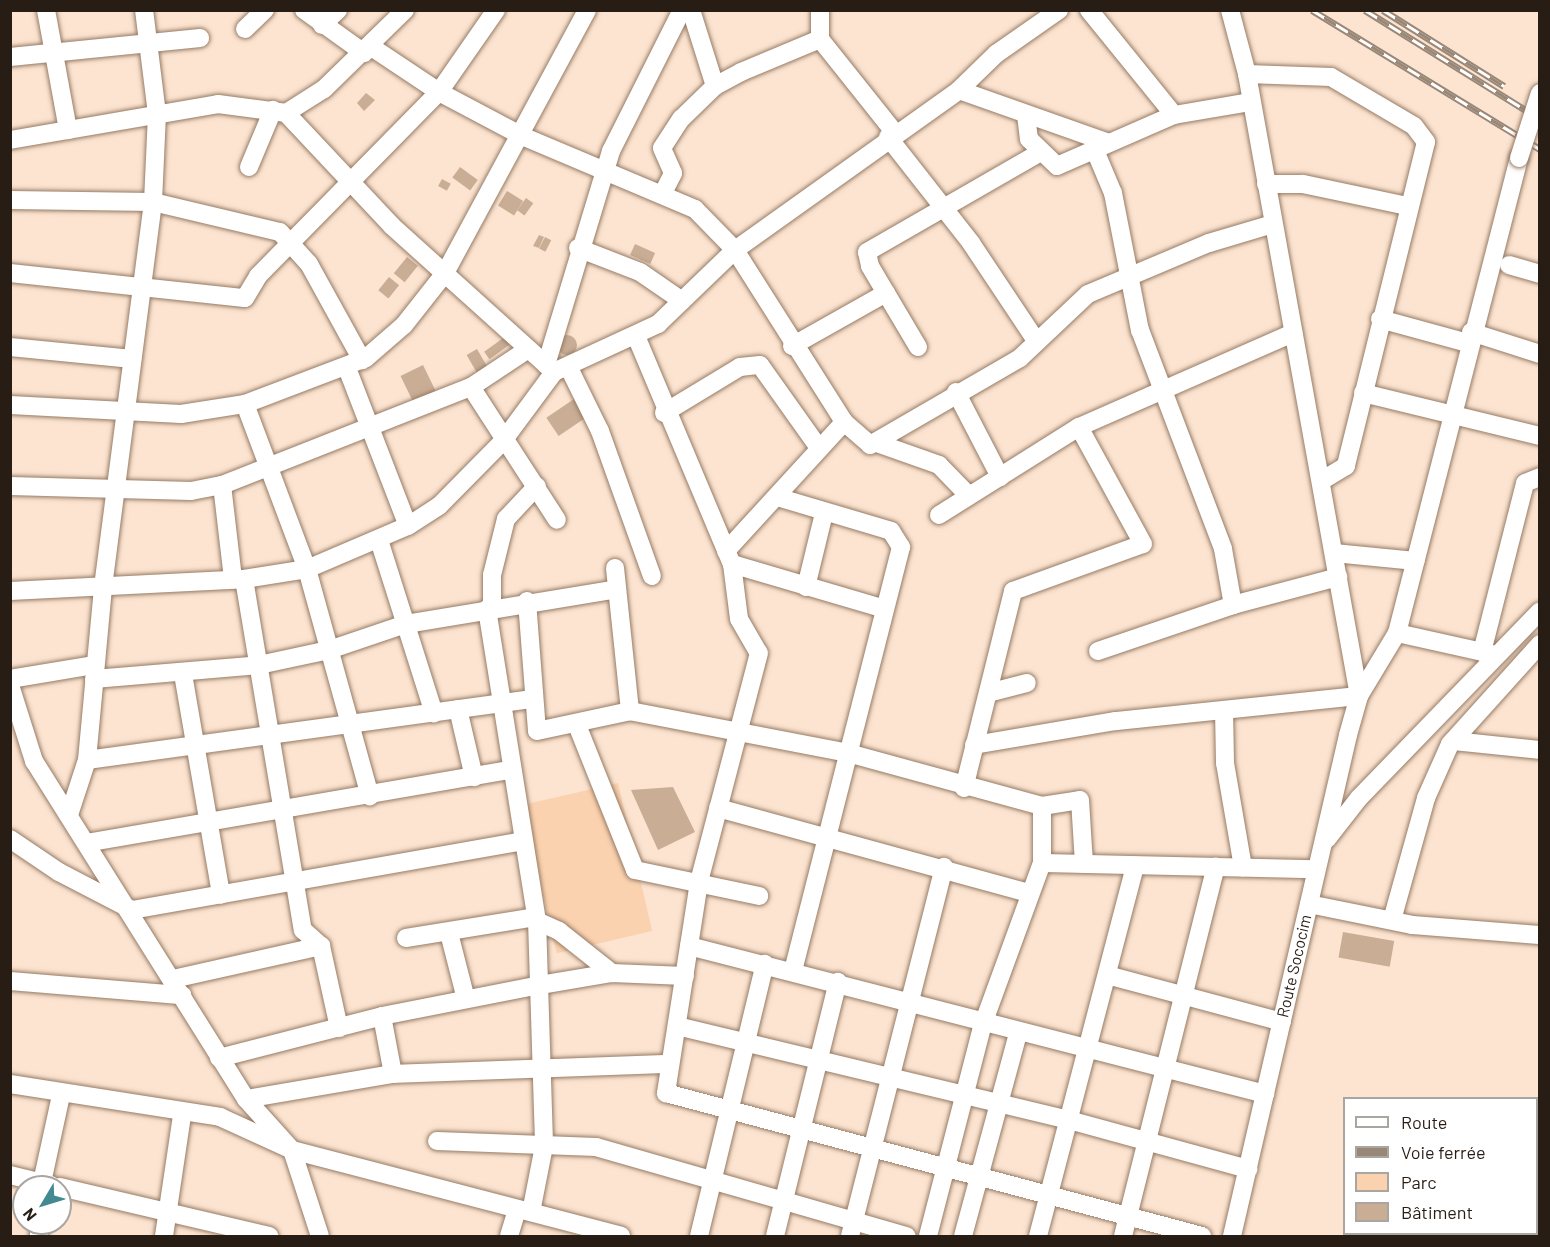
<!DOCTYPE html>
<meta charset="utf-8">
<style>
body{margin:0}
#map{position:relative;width:1550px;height:1247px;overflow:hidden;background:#fce4d0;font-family:Barlow,sans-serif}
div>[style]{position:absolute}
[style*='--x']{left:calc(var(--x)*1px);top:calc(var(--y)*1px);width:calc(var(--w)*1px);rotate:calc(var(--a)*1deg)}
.green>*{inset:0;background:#fbd2af;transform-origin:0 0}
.building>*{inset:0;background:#c9ad95;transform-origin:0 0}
.round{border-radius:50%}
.roads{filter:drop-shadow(0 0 2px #967b65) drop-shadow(0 0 2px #967b65)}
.minor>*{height:18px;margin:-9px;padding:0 9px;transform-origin:9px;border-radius:9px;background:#fff}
.rail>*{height:7px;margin-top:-3.5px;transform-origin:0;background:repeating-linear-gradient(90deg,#fff 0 14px,#998778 0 28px);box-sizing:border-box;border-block:2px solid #998778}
.bridges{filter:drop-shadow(0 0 2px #967b65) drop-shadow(0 0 2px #967b65)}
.minor-bridge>*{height:18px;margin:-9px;padding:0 9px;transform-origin:9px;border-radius:9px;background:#fff}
span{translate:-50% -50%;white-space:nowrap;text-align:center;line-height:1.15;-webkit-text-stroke:4.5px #fff;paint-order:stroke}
.street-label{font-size:16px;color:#281d14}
.frame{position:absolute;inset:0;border:12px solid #281d14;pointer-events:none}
.legend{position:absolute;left:1343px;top:1097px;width:195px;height:138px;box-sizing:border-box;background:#fff;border:2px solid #a9a5a1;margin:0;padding:8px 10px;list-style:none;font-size:18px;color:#281d14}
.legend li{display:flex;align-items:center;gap:12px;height:30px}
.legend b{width:30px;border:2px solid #a9a5a1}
.north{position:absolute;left:12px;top:1175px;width:60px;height:60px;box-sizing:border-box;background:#fff;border:2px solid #a9a5a1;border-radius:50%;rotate:232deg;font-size:16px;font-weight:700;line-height:24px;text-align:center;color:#281d14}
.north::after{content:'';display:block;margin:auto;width:21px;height:27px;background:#428991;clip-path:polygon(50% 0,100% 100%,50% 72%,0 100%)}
</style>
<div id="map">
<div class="green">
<div style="left:618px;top:783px;width:152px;height:98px;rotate:77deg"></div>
<div style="left:1348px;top:1234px;width:152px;height:2px"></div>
</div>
<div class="building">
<div style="clip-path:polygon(366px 93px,375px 100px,364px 111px,357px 103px)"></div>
<div style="left:460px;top:167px;width:22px;height:13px;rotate:36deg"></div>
<div style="left:442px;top:179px;width:10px;height:8px;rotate:29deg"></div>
<div style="left:507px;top:191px;width:19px;height:17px;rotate:32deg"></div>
<div style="left:526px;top:198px;width:9px;height:15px;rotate:36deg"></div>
<div style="clip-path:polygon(539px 235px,544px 237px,539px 248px,533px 246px)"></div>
<div style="left:545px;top:237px;width:7px;height:13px;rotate:27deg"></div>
<div style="left:635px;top:244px;width:22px;height:12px;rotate:24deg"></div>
<div style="left:407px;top:257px;width:14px;height:21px;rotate:39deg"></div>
<div style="left:389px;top:277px;width:13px;height:17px;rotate:39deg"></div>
<div class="round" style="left:557px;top:335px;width:20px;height:20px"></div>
<div style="left:506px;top:336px;width:9px;height:27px;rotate:54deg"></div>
<div style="left:477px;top:349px;width:20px;height:12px;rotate:60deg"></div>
<div style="left:423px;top:365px;width:30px;height:25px;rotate:64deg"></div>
<div style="left:577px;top:397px;width:22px;height:37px;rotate:56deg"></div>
<div style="clip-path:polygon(673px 787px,695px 832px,658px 850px,631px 790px)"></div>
<div style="left:1343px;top:932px;width:52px;height:26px;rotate:10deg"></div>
</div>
<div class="roads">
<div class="minor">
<div style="--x:46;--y:10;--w:122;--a:79.6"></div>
<div style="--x:304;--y:10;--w:74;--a:35.6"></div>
<div style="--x:691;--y:10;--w:80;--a:72.5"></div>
<div style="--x:820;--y:10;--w:29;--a:90"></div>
<div style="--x:820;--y:39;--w:120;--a:51.4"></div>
<div style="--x:1089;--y:10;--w:135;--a:51"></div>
<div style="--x:1230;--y:10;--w:66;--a:75.1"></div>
<div style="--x:1247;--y:74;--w:632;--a:79.79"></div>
<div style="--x:322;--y:25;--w:22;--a:-43"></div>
<div style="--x:245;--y:29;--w:28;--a:-44"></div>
<div style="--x:370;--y:46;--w:83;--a:33.7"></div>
<div style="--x:439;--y:92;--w:94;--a:27.9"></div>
<div style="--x:522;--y:136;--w:188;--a:22.9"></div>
<div style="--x:695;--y:209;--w:57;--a:45.7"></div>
<div style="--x:735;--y:250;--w:204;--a:57.6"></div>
<div style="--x:844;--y:422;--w:35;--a:41"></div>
<div style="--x:870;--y:445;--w:173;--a:-30.1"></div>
<div style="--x:1020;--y:358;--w:93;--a:-43.3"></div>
<div style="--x:1088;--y:294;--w:131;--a:-22.9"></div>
<div style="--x:1209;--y:243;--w:67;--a:-16.5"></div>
<div style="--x:10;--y:57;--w:191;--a:-5.7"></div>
<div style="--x:1247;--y:74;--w:84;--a:2"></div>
<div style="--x:1331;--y:77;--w:96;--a:30.6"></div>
<div style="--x:1414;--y:126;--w:20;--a:53"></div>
<div style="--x:1426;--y:142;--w:334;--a:103.9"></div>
<div style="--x:1346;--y:466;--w:29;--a:149"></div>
<div style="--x:959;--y:90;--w:156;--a:19.5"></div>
<div style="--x:286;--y:113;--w:45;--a:-32.3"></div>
<div style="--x:324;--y:89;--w:113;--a:-44.3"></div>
<div style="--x:1026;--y:115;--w:24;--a:83"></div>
<div style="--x:1029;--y:139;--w:39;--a:44"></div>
<div style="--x:1057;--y:166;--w:128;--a:-23.6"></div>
<div style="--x:1174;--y:115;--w:78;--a:-9.6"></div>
<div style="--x:888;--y:137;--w:135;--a:51.9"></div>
<div style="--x:971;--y:243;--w:115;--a:56.3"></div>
<div style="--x:10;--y:140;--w:211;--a:-9.8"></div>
<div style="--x:218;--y:104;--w:69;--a:7.5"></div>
<div style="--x:286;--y:113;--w:155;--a:46.8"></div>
<div style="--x:392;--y:226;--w:218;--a:42"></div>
<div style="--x:1094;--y:148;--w:49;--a:67.1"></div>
<div style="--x:1113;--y:193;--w:140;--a:78.9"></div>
<div style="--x:1140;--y:330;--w:234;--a:69.2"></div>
<div style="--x:1223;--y:549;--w:57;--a:79.9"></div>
<div style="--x:249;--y:167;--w:62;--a:-67.2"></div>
<div style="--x:1266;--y:184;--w:37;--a:0"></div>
<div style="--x:1303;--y:184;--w:106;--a:11.9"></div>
<div style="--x:663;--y:193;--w:22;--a:-63"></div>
<div style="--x:673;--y:173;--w:27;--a:-114"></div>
<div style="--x:662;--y:148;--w:35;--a:-57"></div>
<div style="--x:681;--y:119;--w:47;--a:-44.1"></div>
<div style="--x:715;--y:86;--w:30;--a:-28"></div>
<div style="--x:741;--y:72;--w:86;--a:-22.7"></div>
<div style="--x:10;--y:200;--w:143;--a:0.8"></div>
<div style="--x:153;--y:202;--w:130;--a:13.3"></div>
<div style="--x:280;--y:232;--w:43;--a:47.8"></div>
<div style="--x:309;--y:264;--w:110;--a:61.1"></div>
<div style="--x:578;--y:248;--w:66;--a:21.2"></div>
<div style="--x:640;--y:272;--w:51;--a:34.6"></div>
<div style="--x:1509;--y:265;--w:32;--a:16"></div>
<div style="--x:10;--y:273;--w:236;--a:6.1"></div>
<div style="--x:245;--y:298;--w:26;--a:-59"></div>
<div style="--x:258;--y:276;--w:258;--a:-45.5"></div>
<div style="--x:439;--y:92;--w:100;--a:-55.2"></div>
<div style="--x:1380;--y:319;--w:91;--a:15.3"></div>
<div style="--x:1471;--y:332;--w:72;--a:17.7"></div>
<div style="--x:636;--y:336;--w:247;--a:67.2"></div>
<div style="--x:732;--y:564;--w:55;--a:82.7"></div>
<div style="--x:739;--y:619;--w:39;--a:60"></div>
<div style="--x:759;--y:653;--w:237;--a:104.7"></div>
<div style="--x:699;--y:882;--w:214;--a:98.9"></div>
<div style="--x:666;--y:1093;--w:555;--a:14.94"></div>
<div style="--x:792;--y:346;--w:108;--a:-29.4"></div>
<div style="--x:10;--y:347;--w:123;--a:5.6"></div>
<div style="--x:918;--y:347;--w:94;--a:-120.7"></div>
<div style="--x:870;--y:266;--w:14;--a:-102"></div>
<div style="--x:867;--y:252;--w:201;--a:-29.9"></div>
<div style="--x:546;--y:365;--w:224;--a:-73.1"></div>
<div style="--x:611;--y:151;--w:158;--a:-63.3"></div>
<div style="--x:568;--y:366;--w:72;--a:63.8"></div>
<div style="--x:600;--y:431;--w:154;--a:70.3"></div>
<div style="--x:347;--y:368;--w:169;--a:68.9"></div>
<div style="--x:471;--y:387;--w:158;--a:57.1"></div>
<div style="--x:956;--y:392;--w:96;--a:62.6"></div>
<div style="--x:1363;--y:393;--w:182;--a:13.7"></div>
<div style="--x:245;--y:404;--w:176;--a:69.4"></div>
<div style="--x:307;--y:569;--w:236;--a:74.5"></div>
<div style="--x:10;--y:405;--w:171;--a:3"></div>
<div style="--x:181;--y:414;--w:65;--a:-8.9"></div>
<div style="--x:245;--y:404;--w:129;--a:-20.8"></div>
<div style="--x:366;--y:358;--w:50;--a:-41"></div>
<div style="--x:404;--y:325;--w:66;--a:-51.7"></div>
<div style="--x:445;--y:273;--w:299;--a:-61.6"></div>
<div style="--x:664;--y:413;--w:89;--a:-31.2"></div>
<div style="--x:740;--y:367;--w:20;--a:-6"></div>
<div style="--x:760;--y:365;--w:102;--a:54.6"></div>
<div style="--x:877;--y:443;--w:66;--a:19.5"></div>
<div style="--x:939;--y:465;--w:43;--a:45.9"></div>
<div style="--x:222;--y:485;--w:95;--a:83.3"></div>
<div style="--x:10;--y:486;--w:181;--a:1.6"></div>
<div style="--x:191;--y:491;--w:32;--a:-11"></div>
<div style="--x:222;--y:485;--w:268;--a:-21.5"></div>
<div style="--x:471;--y:387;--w:67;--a:-33.5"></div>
<div style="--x:777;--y:497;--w:119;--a:16.6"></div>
<div style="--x:891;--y:531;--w:19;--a:58"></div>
<div style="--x:901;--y:547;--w:437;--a:104.3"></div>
<div style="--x:939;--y:515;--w:165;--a:-32.2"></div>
<div style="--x:1079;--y:427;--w:234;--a:-23.7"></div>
<div style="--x:379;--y:540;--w:182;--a:72.4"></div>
<div style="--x:726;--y:551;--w:175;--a:-47.5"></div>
<div style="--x:1334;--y:553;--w:82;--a:5.6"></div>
<div style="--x:732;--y:564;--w:159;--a:16.4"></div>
<div style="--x:615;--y:568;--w:144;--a:84"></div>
<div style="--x:244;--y:579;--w:356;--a:80.5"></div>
<div style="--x:303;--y:930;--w:24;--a:42"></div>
<div style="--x:321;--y:946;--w:84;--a:77.6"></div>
<div style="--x:806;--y:587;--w:76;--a:-76.3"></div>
<div style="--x:10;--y:591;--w:234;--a:-2.9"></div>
<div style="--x:244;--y:579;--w:64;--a:-9"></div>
<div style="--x:307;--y:569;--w:110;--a:-23.1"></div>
<div style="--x:408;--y:526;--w:37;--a:-33"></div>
<div style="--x:439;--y:506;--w:91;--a:-45.4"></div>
<div style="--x:503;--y:441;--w:86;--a:-53.5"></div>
<div style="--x:554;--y:372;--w:115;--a:-24.8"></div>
<div style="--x:658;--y:324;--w:107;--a:-43.9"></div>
<div style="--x:735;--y:250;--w:275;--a:-35.5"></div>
<div style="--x:959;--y:90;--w:52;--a:-44.2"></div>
<div style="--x:996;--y:54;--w:77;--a:-34.9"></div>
<div style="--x:527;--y:601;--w:130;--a:85.6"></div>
<div style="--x:537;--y:731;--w:95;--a:-12.1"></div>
<div style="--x:630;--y:711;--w:222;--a:10.9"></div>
<div style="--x:848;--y:753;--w:201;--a:15.3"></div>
<div style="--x:1042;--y:806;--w:38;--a:-9"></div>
<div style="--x:1080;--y:800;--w:64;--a:86.4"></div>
<div style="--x:492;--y:608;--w:33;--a:-90"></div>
<div style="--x:492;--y:575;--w:58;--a:-76"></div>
<div style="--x:506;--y:519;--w:45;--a:-46.8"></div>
<div style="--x:487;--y:609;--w:315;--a:80.9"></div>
<div style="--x:537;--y:920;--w:226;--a:88.2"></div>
<div style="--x:544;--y:1146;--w:67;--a:101.1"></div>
<div style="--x:1397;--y:633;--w:97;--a:12.5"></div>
<div style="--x:1098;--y:651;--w:143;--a:-18.8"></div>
<div style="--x:1233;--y:605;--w:109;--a:-14.9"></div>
<div style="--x:1482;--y:652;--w:174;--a:-75.7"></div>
<div style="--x:1525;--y:483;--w:16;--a:-22"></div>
<div style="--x:183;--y:674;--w:224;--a:80.2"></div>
<div style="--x:10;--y:679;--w:86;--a:-9.4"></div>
<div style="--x:94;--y:679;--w:166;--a:-4.8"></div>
<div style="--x:259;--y:665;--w:72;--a:-12.1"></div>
<div style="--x:329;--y:650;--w:81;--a:-18.7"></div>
<div style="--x:406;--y:624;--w:214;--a:-9.4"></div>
<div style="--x:10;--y:685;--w:80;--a:72.5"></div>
<div style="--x:34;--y:761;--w:399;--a:57.9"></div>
<div style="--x:246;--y:1099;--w:69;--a:48"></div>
<div style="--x:292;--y:1150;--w:90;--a:72"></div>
<div style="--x:988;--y:693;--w:40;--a:-14.4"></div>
<div style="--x:458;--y:709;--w:70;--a:76.8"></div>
<div style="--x:1224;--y:710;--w:53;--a:88.9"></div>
<div style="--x:1225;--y:763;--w:106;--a:80.2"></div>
<div style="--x:577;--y:725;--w:156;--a:68.2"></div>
<div style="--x:635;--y:870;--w:127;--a:11.8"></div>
<div style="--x:1453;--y:741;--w:87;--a:5.9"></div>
<div style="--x:974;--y:745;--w:144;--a:-9.6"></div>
<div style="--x:1116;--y:721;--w:244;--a:-5.9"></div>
<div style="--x:87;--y:760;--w:448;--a:-7.8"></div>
<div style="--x:964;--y:788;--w:203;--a:-76"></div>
<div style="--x:1013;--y:591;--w:138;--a:-19.9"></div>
<div style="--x:1143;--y:544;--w:133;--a:-118.7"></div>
<div style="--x:718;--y:808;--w:322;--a:15.3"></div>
<div style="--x:69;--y:815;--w:58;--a:-71.9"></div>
<div style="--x:87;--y:760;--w:174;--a:-84.7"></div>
<div style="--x:103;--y:587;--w:388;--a:-82.6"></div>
<div style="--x:153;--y:202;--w:88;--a:-87.4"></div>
<div style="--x:157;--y:114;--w:105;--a:-97.1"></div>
<div style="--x:10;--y:839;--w:59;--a:34"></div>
<div style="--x:59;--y:872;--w:82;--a:27.5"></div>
<div style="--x:132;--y:910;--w:397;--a:-10"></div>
<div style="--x:1327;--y:839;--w:52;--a:-52"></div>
<div style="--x:1359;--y:798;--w:260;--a:-45.9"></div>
<div style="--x:86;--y:843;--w:430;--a:-9.8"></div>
<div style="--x:1042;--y:863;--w:274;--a:1.3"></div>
<div style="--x:1309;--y:904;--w:105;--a:11.5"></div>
<div style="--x:1412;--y:925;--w:128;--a:4.5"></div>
<div style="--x:1392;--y:920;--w:127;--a:-74.4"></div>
<div style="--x:1426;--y:798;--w:59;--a:-66"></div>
<div style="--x:1450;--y:744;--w:135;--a:-48"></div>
<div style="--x:449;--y:933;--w:68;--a:75.6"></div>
<div style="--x:406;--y:938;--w:126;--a:-9.2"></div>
<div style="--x:530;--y:918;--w:32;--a:24"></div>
<div style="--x:559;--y:931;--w:68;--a:38.4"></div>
<div style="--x:689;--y:946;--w:595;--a:14.41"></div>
<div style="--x:1107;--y:975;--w:181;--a:15"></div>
<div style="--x:173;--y:979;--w:152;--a:-12.6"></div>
<div style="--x:10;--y:981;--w:173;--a:4.7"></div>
<div style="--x:382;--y:1016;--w:59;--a:79.3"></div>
<div style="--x:677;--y:1026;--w:403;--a:13.5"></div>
<div style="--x:1069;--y:1120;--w:186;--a:15.3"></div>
<div style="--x:219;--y:1058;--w:168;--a:-14.4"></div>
<div style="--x:382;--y:1016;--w:161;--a:-11.1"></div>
<div style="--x:540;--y:985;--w:73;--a:-9.5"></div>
<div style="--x:612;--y:973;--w:73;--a:2.4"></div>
<div style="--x:10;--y:1084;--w:213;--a:8.9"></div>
<div style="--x:220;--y:1117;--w:79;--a:24.6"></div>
<div style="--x:292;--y:1150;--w:340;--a:14.6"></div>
<div style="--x:246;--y:1099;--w:149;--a:-9.7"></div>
<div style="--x:393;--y:1074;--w:276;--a:-2.1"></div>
<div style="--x:437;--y:1141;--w:159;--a:2.2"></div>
<div style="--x:596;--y:1147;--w:323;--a:16"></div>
<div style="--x:10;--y:1175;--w:42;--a:13.7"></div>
<div style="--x:41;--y:1187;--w:94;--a:-77.7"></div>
<div style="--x:60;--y:1187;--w:215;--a:13.2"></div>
<div style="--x:39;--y:1236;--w:13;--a:-90"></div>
<div style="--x:164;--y:1236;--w:122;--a:-81.5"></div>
<div style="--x:509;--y:1236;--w:28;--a:-73"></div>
<div style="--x:699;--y:1236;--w:280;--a:-76.4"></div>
<div style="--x:775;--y:1236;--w:262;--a:-76.1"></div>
<div style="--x:850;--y:1236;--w:381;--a:-75.7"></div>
<div style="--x:928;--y:1236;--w:219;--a:-75.5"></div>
<div style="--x:983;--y:1024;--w:171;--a:-69.9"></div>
<div style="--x:1042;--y:863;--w:57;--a:-90"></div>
<div style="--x:963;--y:1236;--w:210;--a:-74.8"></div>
<div style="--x:1038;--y:1236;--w:383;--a:-75.3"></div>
<div style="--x:1123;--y:1236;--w:381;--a:-75.9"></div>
<div style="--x:1232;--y:1236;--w:514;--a:-76.96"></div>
<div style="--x:1348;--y:735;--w:41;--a:-74.2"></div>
<div style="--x:1359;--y:696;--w:74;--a:-58.9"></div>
<div style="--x:1397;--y:633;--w:490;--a:-75.6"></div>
</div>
</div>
<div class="rail">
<div style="--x:1312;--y:10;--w:267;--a:31.4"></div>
<div style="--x:1365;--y:10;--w:206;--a:31.9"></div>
<div style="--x:1383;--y:10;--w:143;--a:32.1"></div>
</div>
<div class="bridges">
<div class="minor-bridge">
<div style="--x:1519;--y:158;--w:68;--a:-72.1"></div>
</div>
</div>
<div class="street-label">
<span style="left:1294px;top:966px;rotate:-77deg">Route Sococim</span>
</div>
<div class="frame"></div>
<ul class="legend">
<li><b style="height:8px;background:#fff"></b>Route</li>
<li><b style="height:8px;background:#998778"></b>Voie ferrée</li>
<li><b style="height:16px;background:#fbd2af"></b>Parc</li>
<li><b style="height:16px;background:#c9ad95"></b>Bâtiment</li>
</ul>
<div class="north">N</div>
</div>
